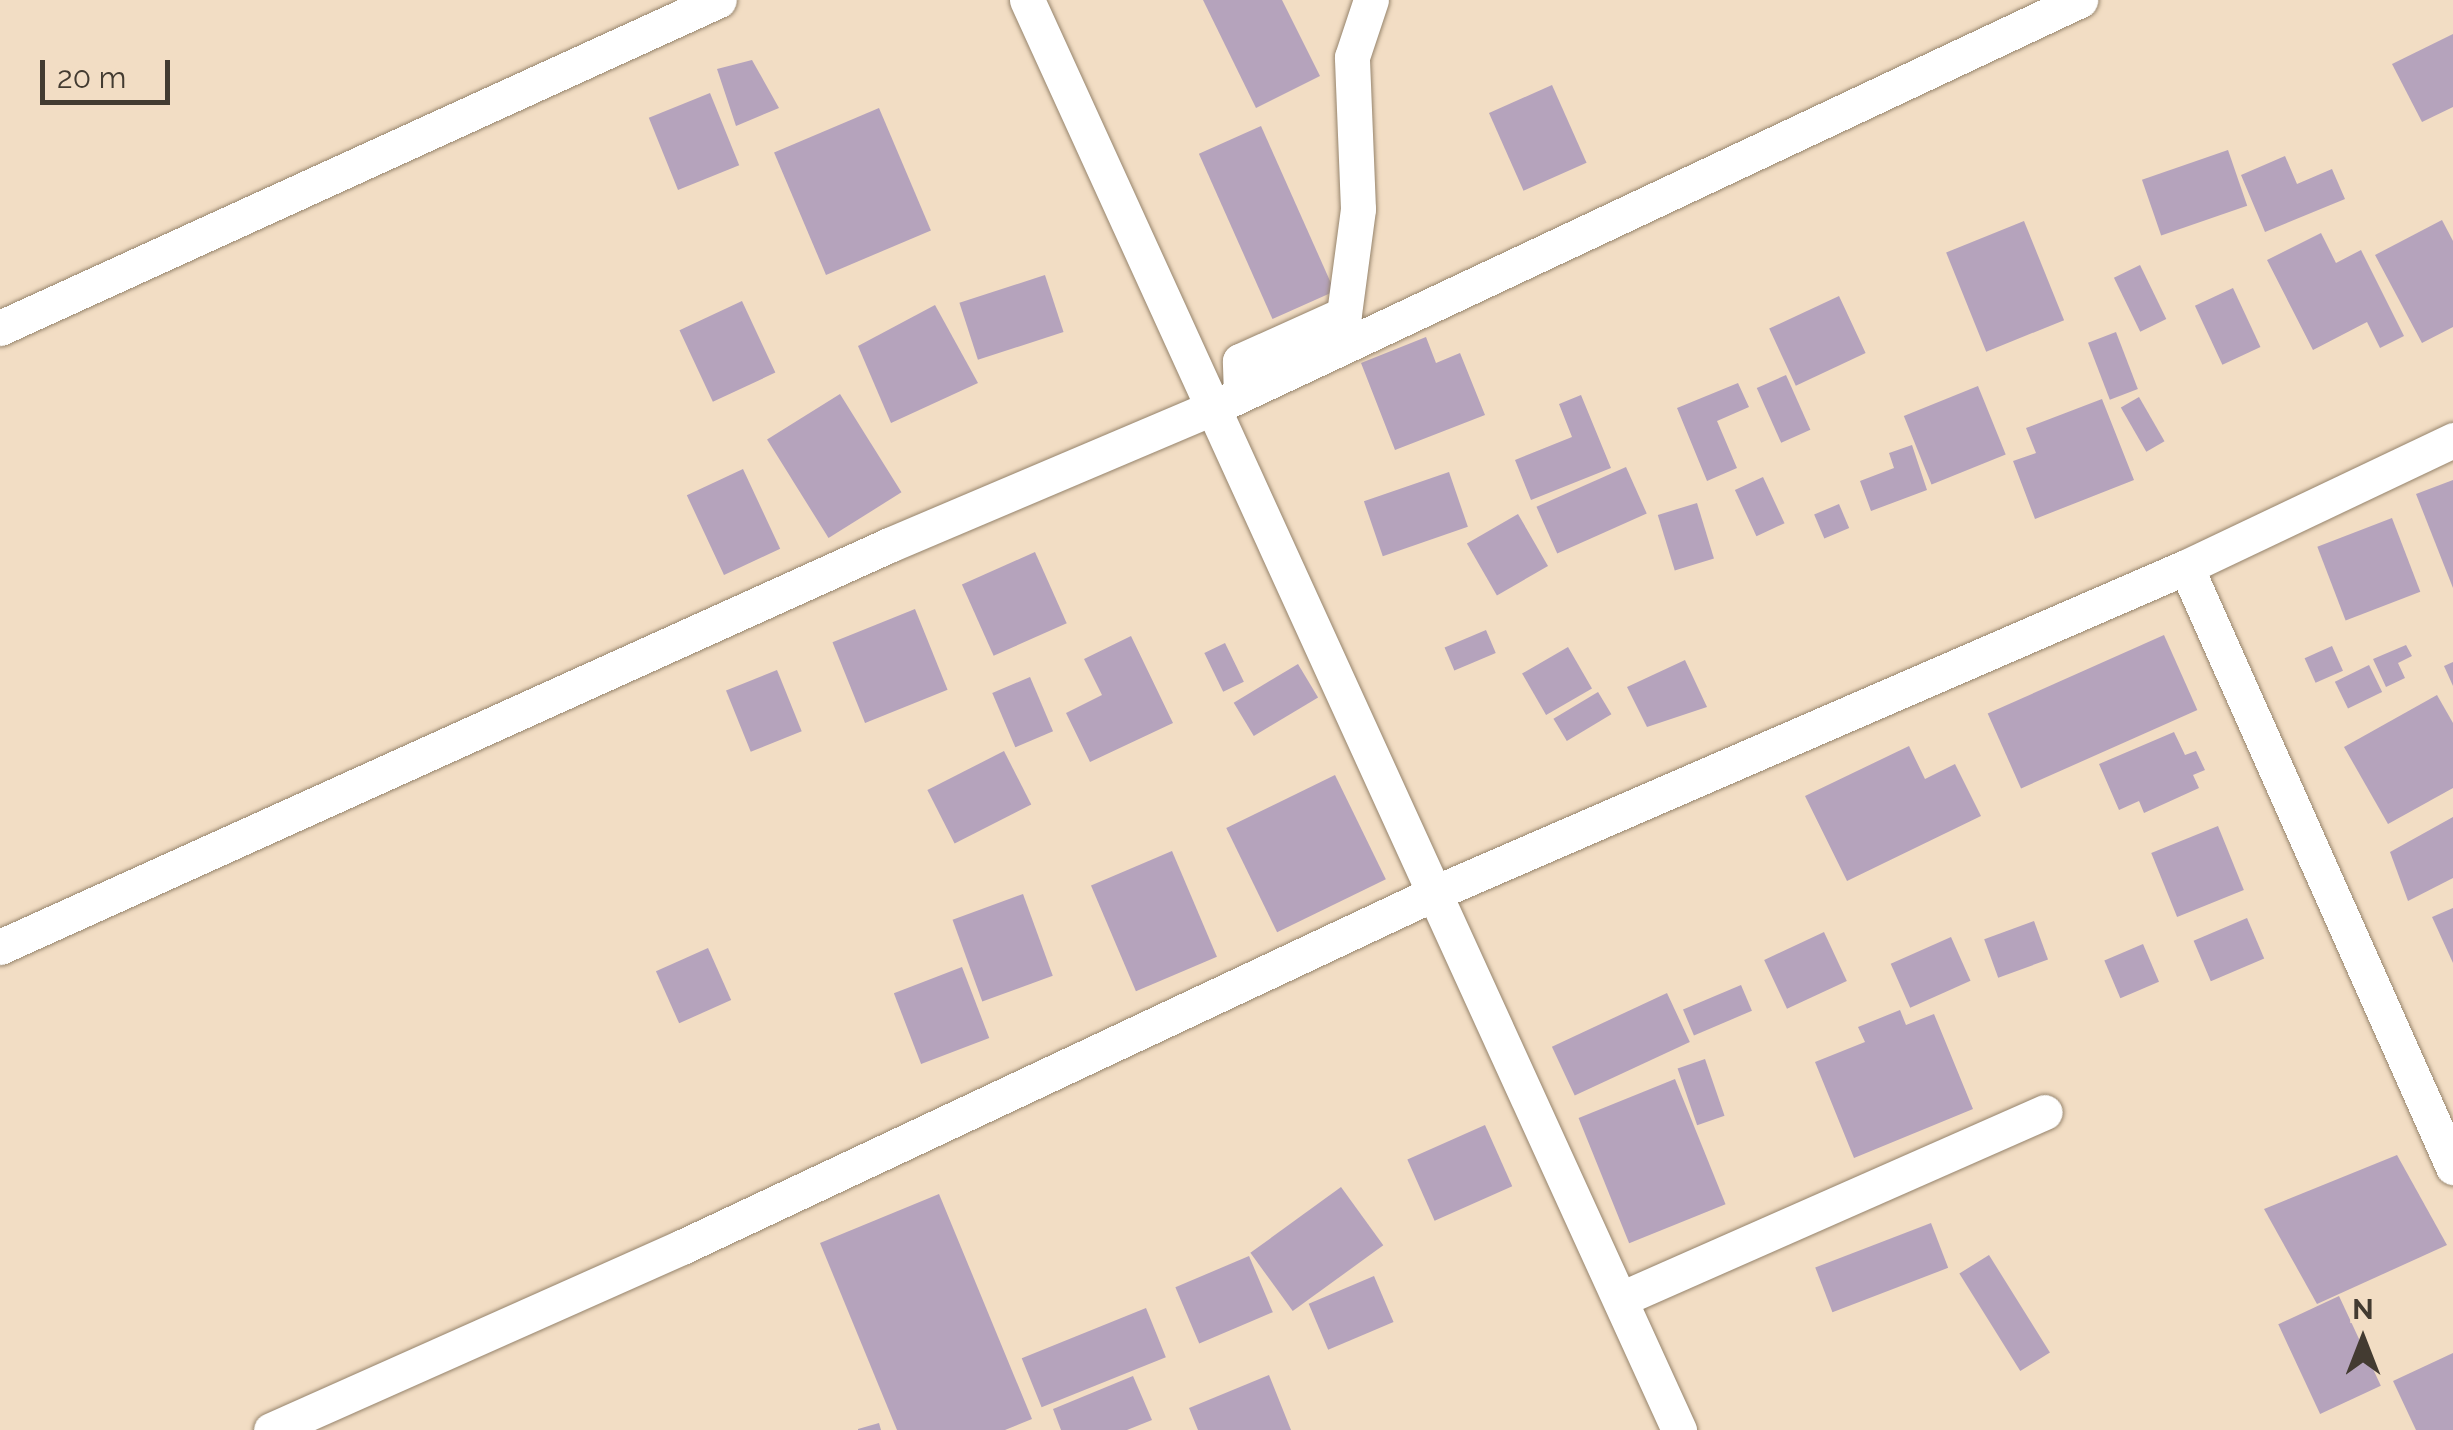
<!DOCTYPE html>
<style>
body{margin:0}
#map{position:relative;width:2453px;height:1430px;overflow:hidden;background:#f2ddc4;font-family:Raleway,sans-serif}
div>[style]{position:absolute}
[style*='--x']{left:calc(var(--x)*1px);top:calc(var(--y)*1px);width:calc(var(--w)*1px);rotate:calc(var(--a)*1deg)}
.building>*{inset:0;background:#b5a3bc;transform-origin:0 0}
.roads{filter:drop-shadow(0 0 2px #96846c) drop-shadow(0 0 2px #96846c)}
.street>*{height:35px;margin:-17.5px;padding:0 17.5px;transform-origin:17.5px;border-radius:17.5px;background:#fff}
span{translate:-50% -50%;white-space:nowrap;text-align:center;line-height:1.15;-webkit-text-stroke:10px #f2ddc4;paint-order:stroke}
.north{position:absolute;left:2313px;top:1290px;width:100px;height:100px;-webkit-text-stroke:8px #f2ddc4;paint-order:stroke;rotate:0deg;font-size:28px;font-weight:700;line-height:40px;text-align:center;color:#433b31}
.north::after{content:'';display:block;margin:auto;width:35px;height:45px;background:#433b31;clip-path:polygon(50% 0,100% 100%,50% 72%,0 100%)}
.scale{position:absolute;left:40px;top:60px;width:130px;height:45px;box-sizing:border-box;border:5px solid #433b31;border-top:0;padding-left:12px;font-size:30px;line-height:35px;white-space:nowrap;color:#433b31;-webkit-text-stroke:8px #f2ddc4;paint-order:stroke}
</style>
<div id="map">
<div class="building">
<div style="clip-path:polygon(1203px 0,1282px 0,1320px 76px,1256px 108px)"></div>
<div style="clip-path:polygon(2453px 34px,2453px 107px,2422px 122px,2392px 64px)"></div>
<div style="clip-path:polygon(752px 60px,779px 108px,736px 126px,717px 69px)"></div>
<div style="left:1552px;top:85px;width:85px;height:69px;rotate:66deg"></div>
<div style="left:710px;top:93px;width:78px;height:66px;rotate:68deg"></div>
<div style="left:879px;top:108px;width:133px;height:114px;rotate:67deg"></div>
<div style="left:1261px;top:126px;width:181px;height:68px;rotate:66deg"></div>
<div style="left:2228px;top:150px;width:59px;height:91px;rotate:71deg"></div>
<div style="clip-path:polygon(2285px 156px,2297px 184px,2332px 169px,2345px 199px,2265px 232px,2241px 175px)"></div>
<div style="clip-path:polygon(2442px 220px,2453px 241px,2453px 327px,2422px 343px,2375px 255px)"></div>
<div style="left:2024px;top:221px;width:107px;height:84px;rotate:68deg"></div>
<div style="clip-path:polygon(2321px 233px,2336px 263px,2361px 250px,2404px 336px,2380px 348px,2367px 322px,2313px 350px,2267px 260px)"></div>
<div style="left:2140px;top:265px;width:60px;height:29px;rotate:64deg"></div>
<div style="left:1045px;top:275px;width:60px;height:90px;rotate:72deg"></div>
<div style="left:2233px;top:288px;width:65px;height:42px;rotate:65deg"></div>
<div style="left:1839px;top:296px;width:63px;height:77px;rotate:65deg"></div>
<div style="left:742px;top:301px;width:79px;height:69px;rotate:65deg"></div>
<div style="clip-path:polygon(935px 305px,978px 383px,891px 423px,858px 346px)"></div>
<div style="left:2116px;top:332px;width:61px;height:30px;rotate:69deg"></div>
<div style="clip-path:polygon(1426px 337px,1436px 363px,1460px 353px,1485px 415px,1395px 450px,1361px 363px)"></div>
<div style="left:1786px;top:375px;width:60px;height:32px;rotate:66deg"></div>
<div style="clip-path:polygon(1738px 383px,1749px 407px,1717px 421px,1737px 468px,1707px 481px,1677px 408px)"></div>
<div style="left:1978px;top:386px;width:74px;height:80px;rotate:68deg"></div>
<div style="left:840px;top:394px;width:116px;height:86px;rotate:58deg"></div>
<div style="clip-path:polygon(1581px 395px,1611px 468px,1531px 500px,1515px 460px,1572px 437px,1559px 404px)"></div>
<div style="left:2139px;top:397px;width:51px;height:21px;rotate:60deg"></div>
<div style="clip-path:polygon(2102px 399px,2134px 480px,2035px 519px,2013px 461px,2036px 453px,2026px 428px)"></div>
<div style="clip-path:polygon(1912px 445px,1927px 490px,1871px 511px,1860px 481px,1894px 468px,1889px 453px)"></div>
<div style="left:1626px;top:467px;width:51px;height:98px;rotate:66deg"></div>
<div style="left:743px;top:469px;width:88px;height:62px;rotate:65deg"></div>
<div style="left:1449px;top:472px;width:58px;height:90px;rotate:71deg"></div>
<div style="left:1763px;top:477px;width:51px;height:31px;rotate:65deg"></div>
<div style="clip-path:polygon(2453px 480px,2453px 588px,2416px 494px)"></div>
<div style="left:1697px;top:503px;width:58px;height:41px;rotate:73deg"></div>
<div style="left:1839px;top:504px;width:26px;height:27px;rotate:67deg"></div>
<div style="left:1518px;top:514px;width:60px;height:59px;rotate:60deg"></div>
<div style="left:2392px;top:518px;width:79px;height:80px;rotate:69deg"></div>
<div style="left:1035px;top:552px;width:78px;height:80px;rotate:66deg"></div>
<div style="left:915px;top:609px;width:87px;height:89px;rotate:68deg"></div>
<div style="left:1486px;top:630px;width:25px;height:45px;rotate:67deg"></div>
<div style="left:2164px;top:635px;width:82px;height:193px;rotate:66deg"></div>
<div style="clip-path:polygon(1131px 636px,1173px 723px,1090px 762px,1066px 713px,1102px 695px,1084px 659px)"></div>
<div style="left:1225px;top:643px;width:43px;height:23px;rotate:64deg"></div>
<div style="clip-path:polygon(2406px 645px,2412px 656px,2398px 663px,2405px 678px,2386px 687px,2373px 659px)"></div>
<div style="left:2332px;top:646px;width:27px;height:30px;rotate:66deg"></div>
<div style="left:1568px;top:647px;width:48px;height:53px;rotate:60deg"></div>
<div style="clip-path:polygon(1685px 660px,1707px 707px,1647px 727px,1627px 687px)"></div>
<div style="clip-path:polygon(2453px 662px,2453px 686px,2444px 666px)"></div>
<div style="left:1298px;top:664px;width:39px;height:75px;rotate:59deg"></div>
<div style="left:2369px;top:665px;width:30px;height:38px;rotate:64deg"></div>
<div style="left:777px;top:670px;width:66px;height:55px;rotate:68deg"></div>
<div style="left:1030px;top:677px;width:59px;height:41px;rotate:67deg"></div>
<div style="left:1598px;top:692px;width:26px;height:52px;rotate:59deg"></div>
<div style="clip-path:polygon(2437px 695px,2453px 723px,2453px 788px,2388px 824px,2344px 747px)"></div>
<div style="clip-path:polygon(2174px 732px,2185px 755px,2196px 751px,2205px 770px,2193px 775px,2199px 788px,2144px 813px,2139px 801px,2119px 810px,2099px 764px)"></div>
<div style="clip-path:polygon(1909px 746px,1925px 779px,1955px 764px,1981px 816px,1847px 881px,1805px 796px)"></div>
<div style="left:1004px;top:751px;width:60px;height:86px;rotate:63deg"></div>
<div style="left:1335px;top:775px;width:116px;height:121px;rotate:64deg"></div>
<div style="clip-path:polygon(2453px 817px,2453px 878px,2408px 901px,2390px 852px)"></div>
<div style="left:2218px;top:826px;width:69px;height:72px;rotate:68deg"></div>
<div style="left:1172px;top:851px;width:115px;height:88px;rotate:67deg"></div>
<div style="left:1023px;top:894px;width:87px;height:75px;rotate:70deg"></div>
<div style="clip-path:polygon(2453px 908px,2453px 963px,2432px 917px)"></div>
<div style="left:2247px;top:918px;width:44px;height:58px;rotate:67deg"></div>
<div style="left:2034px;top:921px;width:41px;height:53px;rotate:70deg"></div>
<div style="left:1824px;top:932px;width:54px;height:66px;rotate:65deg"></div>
<div style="left:1951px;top:937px;width:48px;height:66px;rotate:66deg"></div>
<div style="left:2143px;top:944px;width:41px;height:42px;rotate:67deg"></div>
<div style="left:708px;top:948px;width:57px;height:57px;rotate:66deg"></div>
<div style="left:962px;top:967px;width:76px;height:73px;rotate:69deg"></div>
<div style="left:1741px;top:985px;width:28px;height:63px;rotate:67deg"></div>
<div style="left:1667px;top:993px;width:54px;height:127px;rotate:65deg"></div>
<div style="clip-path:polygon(1900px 1010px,1906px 1025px,1934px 1014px,1973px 1109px,1854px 1158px,1815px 1062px,1865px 1042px,1858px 1027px)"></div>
<div style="left:1705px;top:1059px;width:60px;height:29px;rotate:71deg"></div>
<div style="left:1675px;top:1079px;width:135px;height:104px;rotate:68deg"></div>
<div style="left:1485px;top:1125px;width:67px;height:85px;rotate:66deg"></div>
<div style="clip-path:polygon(2397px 1155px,2447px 1245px,2317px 1304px,2264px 1209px)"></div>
<div style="left:1341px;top:1187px;width:72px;height:112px;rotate:54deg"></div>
<div style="clip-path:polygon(939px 1194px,1032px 1419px,1005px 1430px,897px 1430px,820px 1243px)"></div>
<div style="left:1931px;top:1223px;width:48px;height:124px;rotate:69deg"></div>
<div style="left:1989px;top:1255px;width:115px;height:35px;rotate:58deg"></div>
<div style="left:1249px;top:1256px;width:61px;height:80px;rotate:67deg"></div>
<div style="left:1374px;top:1276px;width:50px;height:71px;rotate:67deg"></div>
<div style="left:2339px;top:1296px;width:99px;height:67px;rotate:65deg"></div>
<div style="left:1146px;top:1308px;width:53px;height:134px;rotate:68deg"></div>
<div style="clip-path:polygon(2453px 1353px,2453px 1430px,2416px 1430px,2393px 1381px)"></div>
<div style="clip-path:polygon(1269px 1375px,1291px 1430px,1198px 1430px,1189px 1408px)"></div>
<div style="clip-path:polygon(1133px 1376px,1152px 1420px,1127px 1430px,1061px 1430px,1053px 1409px)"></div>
<div style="clip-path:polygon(879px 1423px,881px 1430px,858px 1430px,858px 1429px)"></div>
</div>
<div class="roads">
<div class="street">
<div style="--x:1027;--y:0;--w:1572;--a:65.49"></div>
<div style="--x:0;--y:328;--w:790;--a:-24.52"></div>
<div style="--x:1241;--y:394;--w:33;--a:-92"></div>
<div style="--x:1240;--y:361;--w:114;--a:-24.3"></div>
<div style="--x:1344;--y:314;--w:106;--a:-82.4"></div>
<div style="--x:1358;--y:209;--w:152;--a:-92.3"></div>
<div style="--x:1352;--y:57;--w:60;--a:-71.6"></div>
<div style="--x:2186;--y:567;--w:657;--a:66.01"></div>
<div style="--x:0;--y:947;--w:976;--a:-24.33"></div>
<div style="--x:889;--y:545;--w:356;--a:-23"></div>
<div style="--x:1217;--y:406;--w:954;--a:-25.19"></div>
<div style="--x:1621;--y:1299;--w:463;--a:-23.8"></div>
<div style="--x:271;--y:1430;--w:450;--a:-24"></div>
<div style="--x:682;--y:1247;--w:834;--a:-25.18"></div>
<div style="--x:1437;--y:892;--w:816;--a:-23.46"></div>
<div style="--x:2186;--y:567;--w:296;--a:-25.4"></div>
</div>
</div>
<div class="north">N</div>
<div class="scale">20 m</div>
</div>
